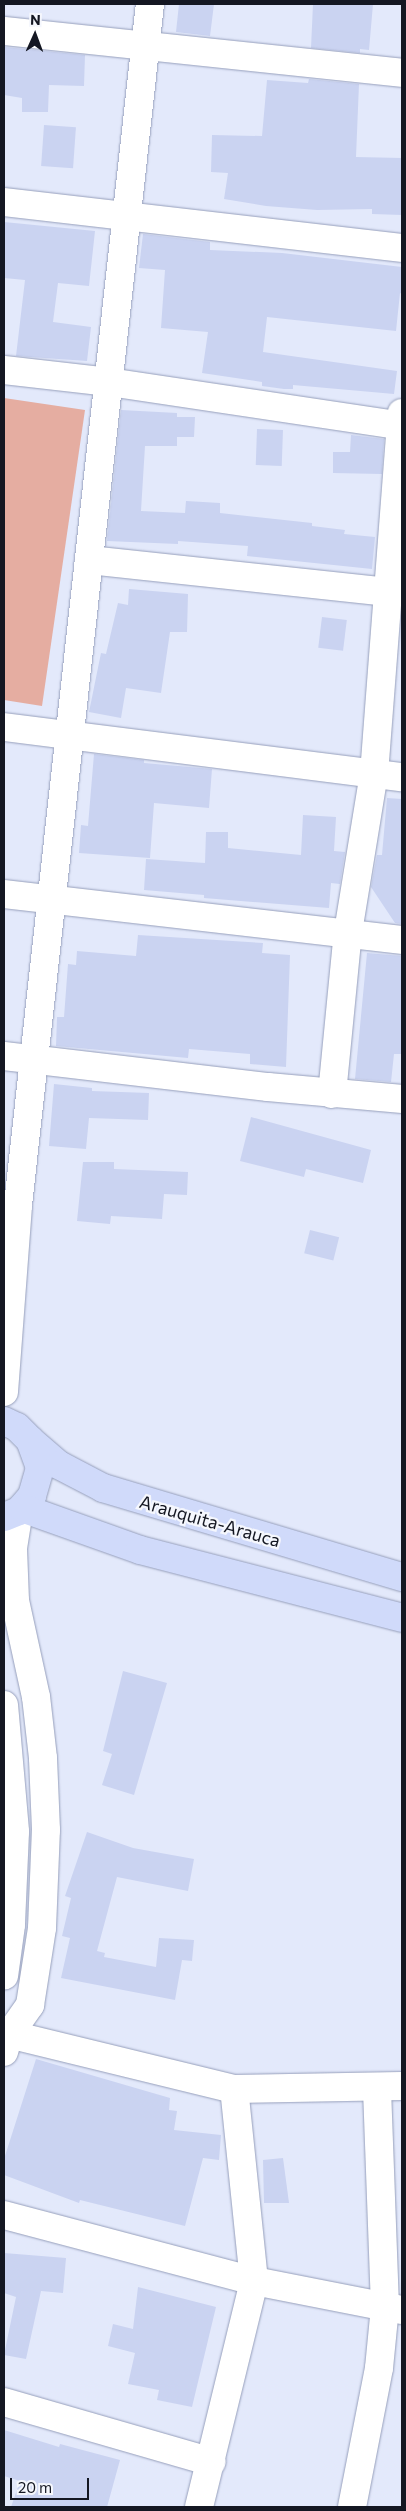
<!DOCTYPE html>
<style>
body{margin:0}
#map{position:relative;width:406px;height:2511px;overflow:hidden;background:#e3e9fb;font-family:Commissioner,sans-serif}
div>[style]{position:absolute}
[style*='--x']{left:calc(var(--x)*1px);top:calc(var(--y)*1px);width:calc(var(--w)*1px);rotate:calc(var(--a)*1deg)}
.green>*{inset:0;background:#e5ada1}
.building>*{inset:0;background:#cad3f1;transform-origin:0 0}
.roads{filter:drop-shadow(0 0 1px #969fbb) drop-shadow(0 0 1px #969fbb)}
.minor>*{height:28px;margin:-14px;padding:0 14px;transform-origin:14px;border-radius:14px;background:#fff}
.major>*{height:28px;margin:-14px;padding:0 14px;transform-origin:14px;border-radius:14px;background:#d0dafa}
span{translate:-50% -50%;white-space:nowrap;text-align:center;line-height:1.15;-webkit-text-stroke:4.5px #f5f7fd;paint-order:stroke}
.street-label{font-size:18px;color:#141722}
.frame{position:absolute;inset:0;border:5px solid #141722;pointer-events:none}
.north{position:absolute;left:10px;top:10px;width:50px;height:50px;-webkit-text-stroke:4px #f5f7fd;paint-order:stroke;rotate:2deg;font-size:14px;font-weight:700;line-height:20px;text-align:center;color:#141722}
.north::after{content:'';display:block;margin:auto;width:18px;height:22px;background:#141722;clip-path:polygon(50% 0,100% 100%,50% 72%,0 100%)}
.scale{position:absolute;left:10px;top:2478px;width:79px;height:22px;box-sizing:border-box;border:2px solid #141722;border-top:0;padding-left:6px;font-size:15px;line-height:18px;white-space:nowrap;color:#141722;-webkit-text-stroke:4px #f5f7fd;paint-order:stroke}
</style>
<div id="map">
<div class="green">
<div style="clip-path:polygon(4px 398px,85px 410px,42px 706px,4px 700px)"></div>
</div>
<div class="building">
<div style="clip-path:polygon(179px 4px,214px 4px,210px 36px,176px 32px)"></div>
<div style="clip-path:polygon(313px 4px,373px 4px,369px 50px,360px 49px,360px 53px,311px 48px)"></div>
<div style="clip-path:polygon(4px 47px,85px 55px,84px 86px,49px 85px,48px 112px,22px 112px,22px 98px,4px 95px)"></div>
<div style="clip-path:polygon(309px 79px,359px 84px,356px 157px,402px 158px,402px 215px,372px 214px,372px 209px,317px 210px,266px 206px,224px 199px,228px 173px,211px 172px,212px 135px,262px 136px,267px 80px,308px 83px)"></div>
<div style="left:44px;top:125px;width:32px;height:41px;rotate:4deg"></div>
<div style="clip-path:polygon(4px 222px,95px 231px,89px 286px,58px 283px,53px 322px,91px 327px,87px 361px,16px 356px,25px 280px,4px 278px)"></div>
<div style="clip-path:polygon(143px 234px,210px 242px,210px 250px,282px 253px,402px 267px,402px 294px,400px 293px,396px 331px,267px 317px,263px 352px,397px 371px,394px 394px,293px 385px,293px 389px,284px 389px,262px 386px,262px 382px,202px 373px,208px 332px,161px 328px,165px 270px,139px 268px)"></div>
<div style="clip-path:polygon(121px 410px,177px 413px,177px 417px,195px 417px,194px 437px,177px 437px,177px 446px,145px 446px,141px 511px,185px 513px,186px 501px,220px 503px,220px 513px,312px 523px,312px 526px,345px 530px,344px 534px,375px 537px,372px 569px,247px 556px,248px 546px,178px 541px,178px 544px,107px 541px)"></div>
<div style="left:257px;top:429px;width:26px;height:36px;rotate:2deg"></div>
<div style="clip-path:polygon(351px 435px,384px 439px,382px 474px,333px 473px,333px 452px,350px 452px)"></div>
<div style="clip-path:polygon(129px 589px,188px 594px,187px 632px,170px 632px,161px 693px,126px 688px,121px 718px,89px 712px,101px 653px,106px 654px,118px 603px,128px 605px)"></div>
<div style="left:322px;top:617px;width:25px;height:31px;rotate:7deg"></div>
<div style="clip-path:polygon(94px 754px,144px 760px,144px 763px,212px 769px,209px 808px,154px 803px,150px 858px,79px 853px,81px 825px,88px 826px)"></div>
<div style="clip-path:polygon(387px 798px,402px 799px,402px 924px,395px 923px,371px 887px,377px 855px,382px 855px)"></div>
<div style="clip-path:polygon(303px 815px,336px 817px,334px 851px,345px 852px,340px 884px,331px 883px,329px 908px,204px 898px,204px 895px,144px 890px,146px 859px,205px 863px,206px 832px,228px 832px,228px 848px,301px 855px)"></div>
<div style="clip-path:polygon(138px 935px,263px 943px,262px 953px,290px 955px,286px 1067px,250px 1064px,250px 1054px,189px 1049px,188px 1058px,56px 1046px,57px 1017px,64px 1017px,68px 964px,76px 965px,77px 951px,136px 956px)"></div>
<div style="clip-path:polygon(367px 953px,402px 956px,402px 1054px,394px 1054px,391px 1082px,355px 1079px)"></div>
<div style="clip-path:polygon(54px 1084px,92px 1088px,92px 1091px,149px 1093px,148px 1120px,89px 1118px,86px 1149px,49px 1146px)"></div>
<div style="clip-path:polygon(251px 1117px,371px 1150px,363px 1183px,306px 1169px,304px 1177px,240px 1161px)"></div>
<div style="clip-path:polygon(83px 1162px,114px 1162px,114px 1169px,188px 1172px,187px 1195px,164px 1194px,162px 1219px,111px 1216px,110px 1224px,77px 1221px)"></div>
<div style="left:310px;top:1230px;width:30px;height:24px;rotate:14deg"></div>
<div style="clip-path:polygon(123px 1671px,167px 1683px,134px 1795px,102px 1785px,112px 1754px,103px 1751px)"></div>
<div style="clip-path:polygon(87px 1832px,133px 1848px,194px 1859px,188px 1891px,117px 1877px,97px 1951px,105px 1953px,104px 1957px,156px 1967px,159px 1938px,194px 1940px,192px 1961px,182px 1960px,175px 2000px,61px 1978px,70px 1938px,62px 1936px,71px 1898px,65px 1896px)"></div>
<div style="clip-path:polygon(36px 2059px,170px 2098px,169px 2110px,177px 2111px,174px 2130px,221px 2135px,219px 2160px,203px 2158px,185px 2226px,80px 2200px,79px 2203px,4px 2175px,4px 2159px)"></div>
<div style="clip-path:polygon(283px 2158px,289px 2203px,264px 2203px,263px 2160px)"></div>
<div style="clip-path:polygon(4px 2253px,66px 2258px,63px 2293px,41px 2291px,26px 2359px,4px 2355px,16px 2297px,4px 2293px)"></div>
<div style="clip-path:polygon(138px 2287px,216px 2307px,192px 2407px,157px 2400px,159px 2390px,128px 2384px,135px 2353px,108px 2346px,113px 2324px,133px 2329px)"></div>
<div style="clip-path:polygon(4px 2430px,59px 2447px,60px 2444px,120px 2460px,107px 2507px,11px 2507px,20px 2481px,4px 2476px)"></div>
</div>
<div class="roads">
<div class="minor">
<div style="--x:4;--y:31;--w:400;--a:6"></div>
<div style="--x:4;--y:202;--w:401;--a:6.6"></div>
<div style="--x:4;--y:370;--w:106;--a:6.5"></div>
<div style="--x:109;--y:382;--w:296;--a:8.5"></div>
<div style="--x:89;--y:560;--w:301;--a:6.1"></div>
<div style="--x:4;--y:727;--w:401;--a:7.2"></div>
<div style="--x:4;--y:894;--w:401;--a:6.6"></div>
<div style="--x:4;--y:1056;--w:266;--a:6.7"></div>
<div style="--x:268;--y:1087;--w:135;--a:5.1"></div>
<div style="--x:332;--y:1094;--w:163;--a:-84.4"></div>
<div style="--x:348;--y:932;--w:160;--a:-80.7"></div>
<div style="--x:374;--y:774;--w:362;--a:-85.6"></div>
<div style="--x:4;--y:1392;--w:188;--a:-85.7"></div>
<div style="--x:18;--y:1205;--w:1208;--a:-83.73"></div>
<div style="--x:4;--y:1705;--w:127;--a:85"></div>
<div style="--x:15;--y:1832;--w:93;--a:92.5"></div>
<div style="--x:11;--y:1925;--w:51;--a:97.8"></div>
<div style="--x:4;--y:2033;--w:237;--a:13.7"></div>
<div style="--x:234;--y:2089;--w:168;--a:-1"></div>
<div style="--x:4;--y:2052;--w:18;--a:-74"></div>
<div style="--x:9;--y:2035;--w:37;--a:-55"></div>
<div style="--x:30;--y:2005;--w:78;--a:-81.1"></div>
<div style="--x:42;--y:1928;--w:98;--a:-87.7"></div>
<div style="--x:46;--y:1830;--w:72;--a:-92.4"></div>
<div style="--x:43;--y:1758;--w:61;--a:-96.5"></div>
<div style="--x:36;--y:1697;--w:98;--a:-102.3"></div>
<div style="--x:15;--y:1601;--w:53;--a:-92.2"></div>
<div style="--x:13;--y:1548;--w:37;--a:-81"></div>
<div style="--x:4;--y:2215;--w:259;--a:14.8"></div>
<div style="--x:254;--y:2281;--w:151;--a:11.1"></div>
<div style="--x:4;--y:2402;--w:216;--a:16.1"></div>
<div style="--x:199;--y:2507;--w:233;--a:-76.3"></div>
<div style="--x:254;--y:2281;--w:193;--a:-95.9"></div>
<div style="--x:352;--y:2507;--w:142;--a:-79"></div>
<div style="--x:379;--y:2368;--w:61;--a:-84.4"></div>
<div style="--x:385;--y:2307;--w:220;--a:-92.1"></div>
</div>
<div class="major">
<div style="--x:4;--y:1421;--w:14;--a:25"></div>
<div style="--x:17;--y:1427;--w:18;--a:45"></div>
<div style="--x:30;--y:1440;--w:30;--a:70"></div>
<div style="--x:40;--y:1468;--w:29;--a:106"></div>
<div style="--x:32;--y:1496;--w:20;--a:131"></div>
<div style="--x:19;--y:1511;--w:16;--a:158"></div>
<div style="--x:30;--y:1440;--w:38;--a:41"></div>
<div style="--x:59;--y:1465;--w:50;--a:27.6"></div>
<div style="--x:103;--y:1488;--w:312;--a:16.6"></div>
<div style="--x:22;--y:1508;--w:125;--a:19.6"></div>
<div style="--x:140;--y:1550;--w:271;--a:14.5"></div>
</div>
</div>
<div class="street-label">
<span style="left:210px;top:1521px;rotate:16deg">Arauquita-Arauca</span>
</div>
<div class="frame"></div>
<div class="north">N</div>
<div class="scale">20 m</div>
</div>
